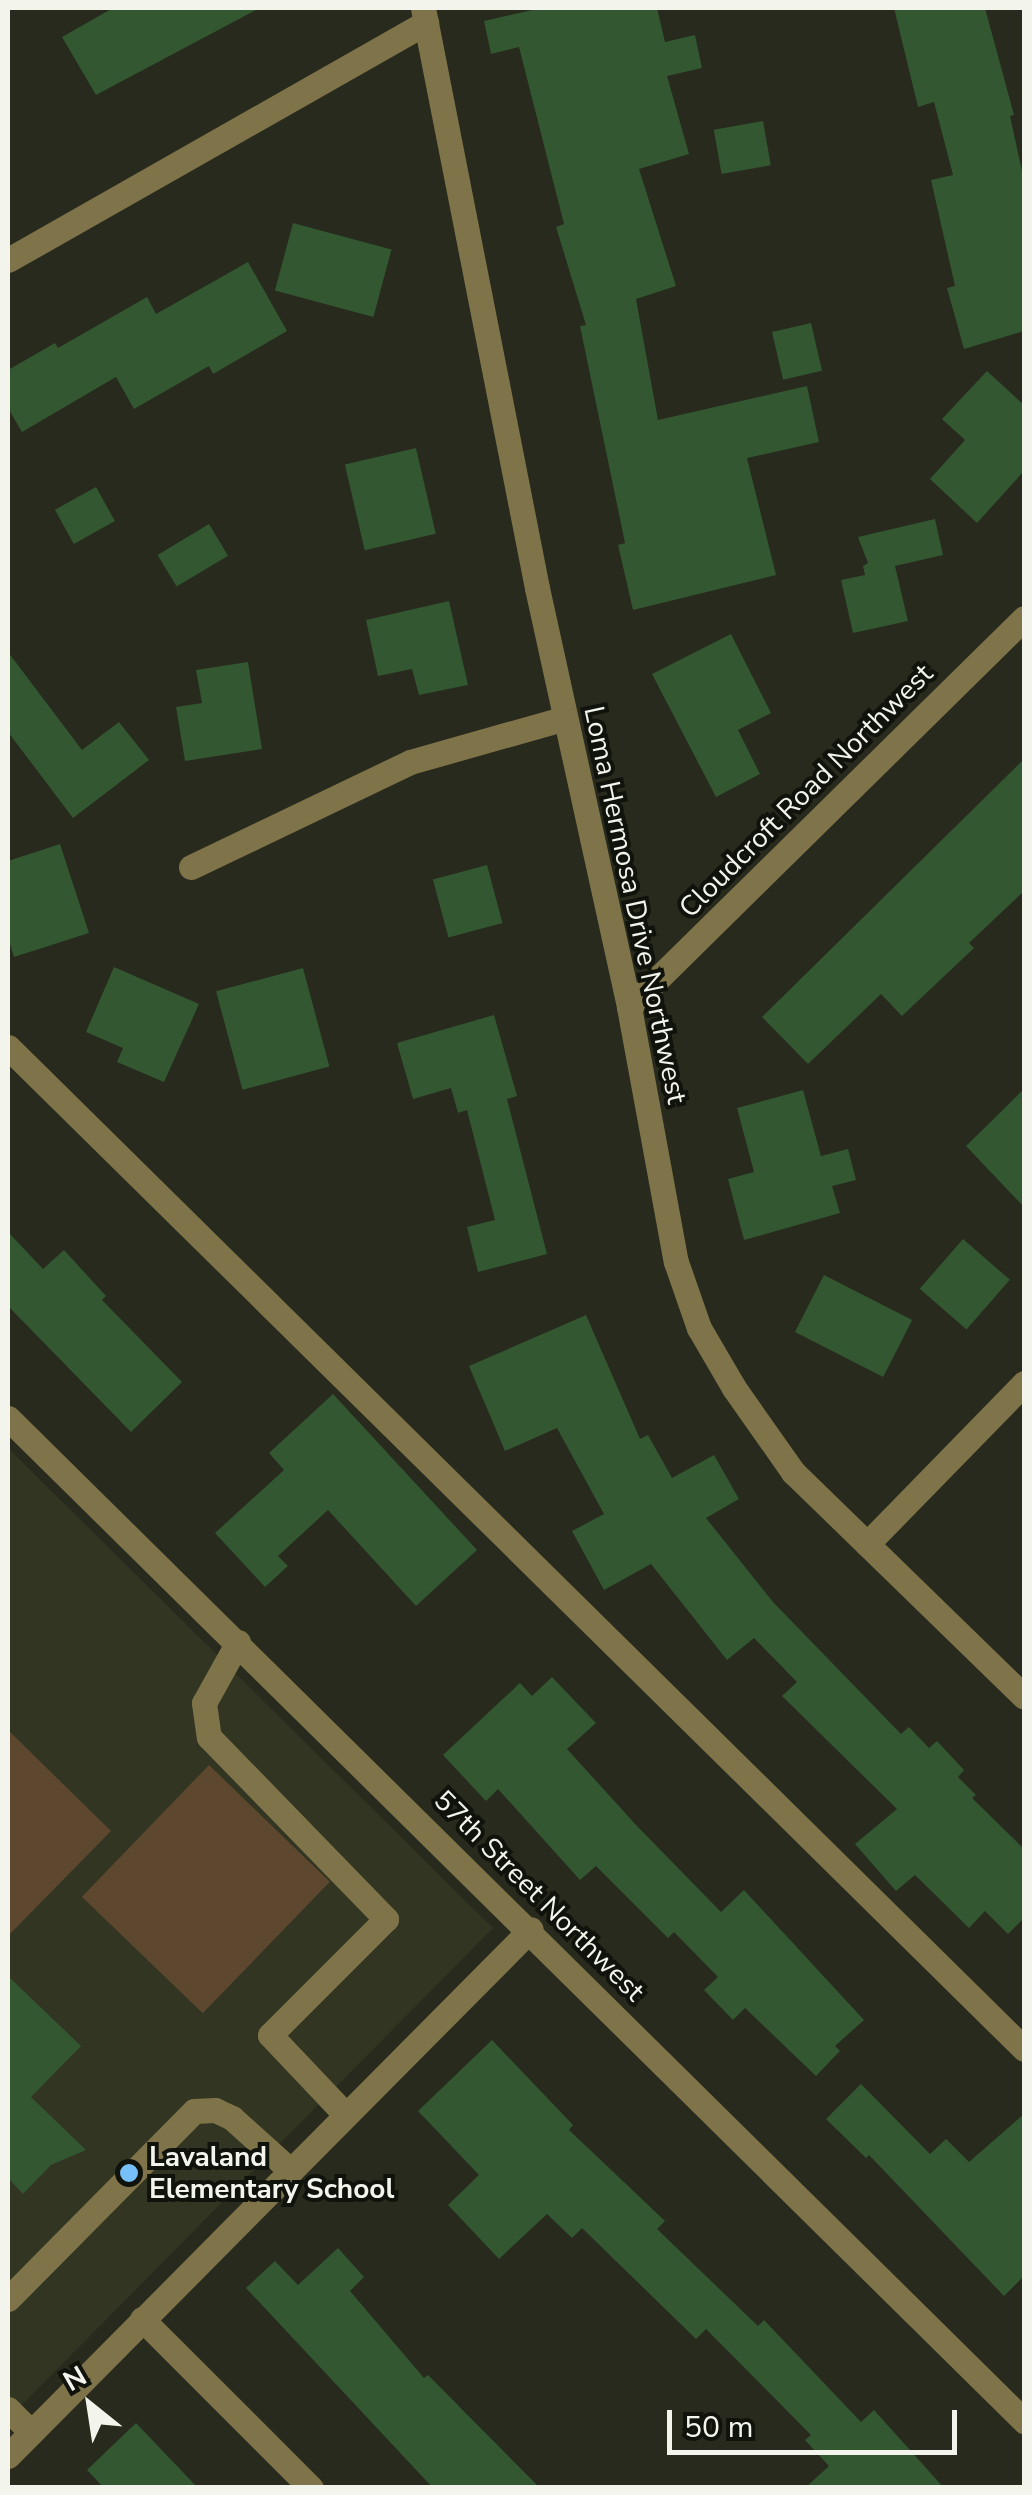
<!DOCTYPE html>
<style>
body{margin:0}
#map{position:relative;width:1032px;height:2495px;overflow:hidden;background:#272a1c;font-family:"Nunito Sans",sans-serif}
div>[style]{position:absolute}
[style*='--x']{left:calc(var(--x)*1px);top:calc(var(--y)*1px);width:calc(var(--w)*1px);rotate:calc(var(--a)*1deg)}
.built>*{inset:0;background:#313521}
.green>*{inset:0;background:#5d482f;transform-origin:0 0}
.building>*{inset:0;background:#325731;transform-origin:0 0}
.minor>*{height:25px;margin:-12.5px;padding:0 12.5px;transform-origin:12.5px;border-radius:12.5px;background:#7e7349}
.dots>*{width:28px;height:28px;translate:-50% -50%;box-sizing:border-box;border:5px solid #10120c;border-radius:50%}
span{translate:-50% -50%;white-space:nowrap;text-align:center;line-height:1.15;-webkit-text-stroke:8px #10120c;paint-order:stroke}
.street-label{font-size:28px;color:#f3f5ec}
.poi-label{font-size:28px;color:#f3f5ec;font-weight:700}
.left{translate:0 -50%;text-align:left}
.frame{position:absolute;inset:0;border:10px solid #f3f5ec;pointer-events:none}
.north{position:absolute;left:40px;top:2355px;width:100px;height:100px;-webkit-text-stroke:8px #10120c;paint-order:stroke;rotate:330deg;font-size:28px;font-weight:700;line-height:40px;text-align:center;color:#f3f5ec}
.north::after{content:'';display:block;margin:auto;width:35px;height:45px;background:#f3f5ec;clip-path:polygon(50% 0,100% 100%,50% 72%,0 100%)}
.scale{position:absolute;left:667px;top:2410px;width:290px;height:45px;box-sizing:border-box;border:5px solid #f3f5ec;border-top:0;padding-left:12px;font-size:30px;line-height:35px;white-space:nowrap;color:#f3f5ec;-webkit-text-stroke:8px #10120c;paint-order:stroke}
</style>
<div id="map">
<div class="built">
<div style="clip-path:polygon(8px 1448px,493px 1928px,8px 2419px)"></div>
</div>
<div class="green">
<div style="clip-path:polygon(8px 1730px,111px 1831px,8px 1936px)"></div>
<div style="left:209px;top:1765px;width:168px;height:183px;rotate:44deg"></div>
</div>
<div class="building">
<div style="clip-path:polygon(113px 8px,260px 8px,96px 95px,62px 37px)"></div>
<div style="clip-path:polygon(541px 8px,657px 8px,665px 42px,695px 35px,702px 68px,667px 76px,689px 154px,639px 169px,676px 286px,636px 299px,658px 420px,807px 386px,819px 442px,747px 458px,776px 575px,633px 610px,618px 545px,625px 543px,580px 326px,586px 325px,556px 227px,564px 224px,519px 47px,491px 54px,484px 21px)"></div>
<div style="clip-path:polygon(894px 8px,985px 8px,1014px 115px,1010px 116px,1024px 180px,1024px 331px,964px 349px,947px 288px,955px 286px,931px 180px,953px 175px,934px 102px,918px 107px)"></div>
<div style="left:763px;top:121px;width:45px;height:50px;rotate:80deg"></div>
<div style="left:293px;top:223px;width:102px;height:70px;rotate:15deg"></div>
<div style="clip-path:polygon(248px 262px,287px 331px,213px 374px,209px 366px,134px 409px,116px 377px,22px 432px,8px 408px,8px 370px,55px 343px,58px 348px,147px 297px,156px 314px)"></div>
<div style="left:811px;top:323px;width:49px;height:40px;rotate:77deg"></div>
<div style="clip-path:polygon(987px 371px,1024px 405px,1024px 471px,977px 523px,930px 479px,965px 440px,942px 419px)"></div>
<div style="left:416px;top:448px;width:88px;height:73px;rotate:77deg"></div>
<div style="left:96px;top:487px;width:39px;height:47px;rotate:61deg"></div>
<div style="clip-path:polygon(935px 519px,943px 555px,895px 566px,908px 621px,853px 633px,841px 580px,865px 575px,863px 566px,868px 563px,858px 537px)"></div>
<div style="left:209px;top:524px;width:37px;height:60px;rotate:59deg"></div>
<div style="clip-path:polygon(449px 601px,468px 685px,419px 695px,412px 669px,378px 676px,366px 620px)"></div>
<div style="clip-path:polygon(731px 634px,771px 713px,738px 730px,760px 774px,716px 797px,652px 674px)"></div>
<div style="clip-path:polygon(8px 652px,82px 750px,119px 722px,149px 760px,73px 818px,8px 732px)"></div>
<div style="clip-path:polygon(248px 662px,262px 749px,185px 761px,176px 707px,202px 703px,196px 670px)"></div>
<div style="clip-path:polygon(1024px 759px,1024px 891px,969px 943px,974px 948px,902px 1016px,881px 994px,808px 1064px,762px 1017px)"></div>
<div style="clip-path:polygon(60px 844px,89px 933px,14px 957px,8px 938px,8px 861px)"></div>
<div style="left:487px;top:865px;width:60px;height:56px;rotate:75deg"></div>
<div style="clip-path:polygon(114px 967px,199px 1004px,164px 1082px,117px 1062px,123px 1048px,86px 1032px)"></div>
<div style="left:303px;top:968px;width:102px;height:90px;rotate:75deg"></div>
<div style="clip-path:polygon(494px 1015px,517px 1096px,507px 1099px,547px 1254px,478px 1272px,467px 1227px,495px 1220px,467px 1110px,458px 1113px,451px 1088px,413px 1099px,397px 1043px)"></div>
<div style="clip-path:polygon(1024px 1089px,1024px 1207px,966px 1146px)"></div>
<div style="clip-path:polygon(803px 1090px,821px 1156px,848px 1149px,856px 1180px,832px 1186px,840px 1213px,744px 1240px,728px 1179px,754px 1172px,737px 1108px)"></div>
<div style="clip-path:polygon(8px 1232px,43px 1269px,64px 1250px,106px 1296px,102px 1300px,182px 1382px,131px 1432px,8px 1306px)"></div>
<div style="left:963px;top:1239px;width:62px;height:66px;rotate:41deg"></div>
<div style="left:824px;top:1275px;width:99px;height:64px;rotate:27deg"></div>
<div style="clip-path:polygon(586px 1315px,640px 1439px,648px 1435px,672px 1478px,714px 1455px,739px 1499px,706px 1518px,773px 1602px,901px 1734px,909px 1727px,929px 1748px,937px 1741px,964px 1770px,958px 1777px,976px 1795px,972px 1798px,1024px 1849px,1024px 1918px,1008px 1934px,985px 1911px,969px 1928px,915px 1875px,896px 1891px,855px 1844px,897px 1809px,782px 1696px,797px 1682px,754px 1638px,727px 1660px,651px 1564px,604px 1590px,572px 1531px,604px 1514px,557px 1428px,505px 1451px,469px 1366px)"></div>
<div style="clip-path:polygon(333px 1394px,477px 1550px,416px 1606px,328px 1510px,278px 1556px,288px 1566px,265px 1587px,215px 1533px,284px 1470px,269px 1453px)"></div>
<div style="clip-path:polygon(552px 1677px,596px 1723px,567px 1749px,637px 1826px,721px 1912px,744px 1890px,864px 2020px,835px 2046px,840px 2051px,816px 2076px,745px 2008px,733px 2020px,704px 1990px,718px 1977px,674px 1932px,668px 1938px,596px 1866px,580px 1880px,498px 1789px,486px 1801px,443px 1755px,520px 1683px,532px 1696px)"></div>
<div style="clip-path:polygon(8px 1976px,81px 2046px,31px 2097px,86px 2150px,51px 2165px,23px 2194px,8px 2178px)"></div>
<div style="clip-path:polygon(492px 2040px,573px 2125px,569px 2130px,665px 2221px,657px 2229px,758px 2326px,764px 2320px,861px 2422px,874px 2410px,944px 2488px,805px 2488px,829px 2466px,805px 2440px,811px 2435px,706px 2329px,696px 2339px,582px 2228px,572px 2238px,547px 2214px,499px 2259px,448px 2205px,479px 2175px,418px 2111px)"></div>
<div style="clip-path:polygon(861px 2084px,930px 2154px,946px 2139px,969px 2162px,1024px 2114px,1024px 2276px,1004px 2296px,869px 2155px,866px 2158px,826px 2119px)"></div>
<div style="clip-path:polygon(338px 2248px,364px 2277px,350px 2291px,424px 2378px,428px 2375px,540px 2488px,433px 2488px,246px 2288px,275px 2261px,298px 2285px)"></div>
<div style="clip-path:polygon(136px 2423px,198px 2488px,104px 2488px,87px 2470px)"></div>
</div>
<div class="minor">
<div style="--x:423;--y:8;--w:591;--a:78.88"></div>
<div style="--x:537;--y:588;--w:429;--a:77.6"></div>
<div style="--x:629;--y:1007;--w:259;--a:79.6"></div>
<div style="--x:676;--y:1262;--w:70;--a:70.8"></div>
<div style="--x:699;--y:1328;--w:69;--a:59.7"></div>
<div style="--x:734;--y:1388;--w:103;--a:54.9"></div>
<div style="--x:793;--y:1472;--w:322;--a:44.2"></div>
<div style="--x:8;--y:260;--w:481;--a:-29.6"></div>
<div style="--x:191;--y:867;--w:243;--a:-25.6"></div>
<div style="--x:410;--y:762;--w:161;--a:-15.8"></div>
<div style="--x:629;--y:1007;--w:554;--a:-44.56"></div>
<div style="--x:8;--y:1047;--w:1427;--a:44.6"></div>
<div style="--x:8;--y:1418;--w:1428;--a:44.63"></div>
<div style="--x:867;--y:1544;--w:225;--a:-45.7"></div>
<div style="--x:238;--y:1642;--w:70;--a:119.1"></div>
<div style="--x:204;--y:1703;--w:34;--a:82"></div>
<div style="--x:209;--y:1737;--w:254;--a:45.8"></div>
<div style="--x:386;--y:1919;--w:164;--a:135"></div>
<div style="--x:270;--y:2035;--w:110;--a:46.5"></div>
<div style="--x:8;--y:2299;--w:264;--a:-45.3"></div>
<div style="--x:194;--y:2111;--w:21;--a:-3"></div>
<div style="--x:215;--y:2110;--w:19;--a:25"></div>
<div style="--x:232;--y:2118;--w:79;--a:41.9"></div>
<div style="--x:142;--y:2319;--w:239;--a:45"></div>
<div style="--x:8;--y:2409;--w:33;--a:45"></div>
<div style="--x:8;--y:2456;--w:742;--a:-45.22"></div>
</div>
<div class="dots">
<div style="left:129px;top:2173px;background:#77c0f7"></div>
</div>
<div class="street-label">
<span style="left:806px;top:791px;rotate:-45deg">Cloudcroft Road Northwest</span>
<span style="left:635px;top:905px;rotate:78deg">Loma Hermosa Drive Northwest</span>
<span style="left:539px;top:1896px;rotate:45deg">57th Street Northwest</span>
</div>
<div class="poi-label">
<span class="left" style="left:149px;top:2173px">Lavaland<br>Elementary School</span>
</div>
<div class="frame"></div>
<div class="north">N</div>
<div class="scale">50 m</div>
</div>
